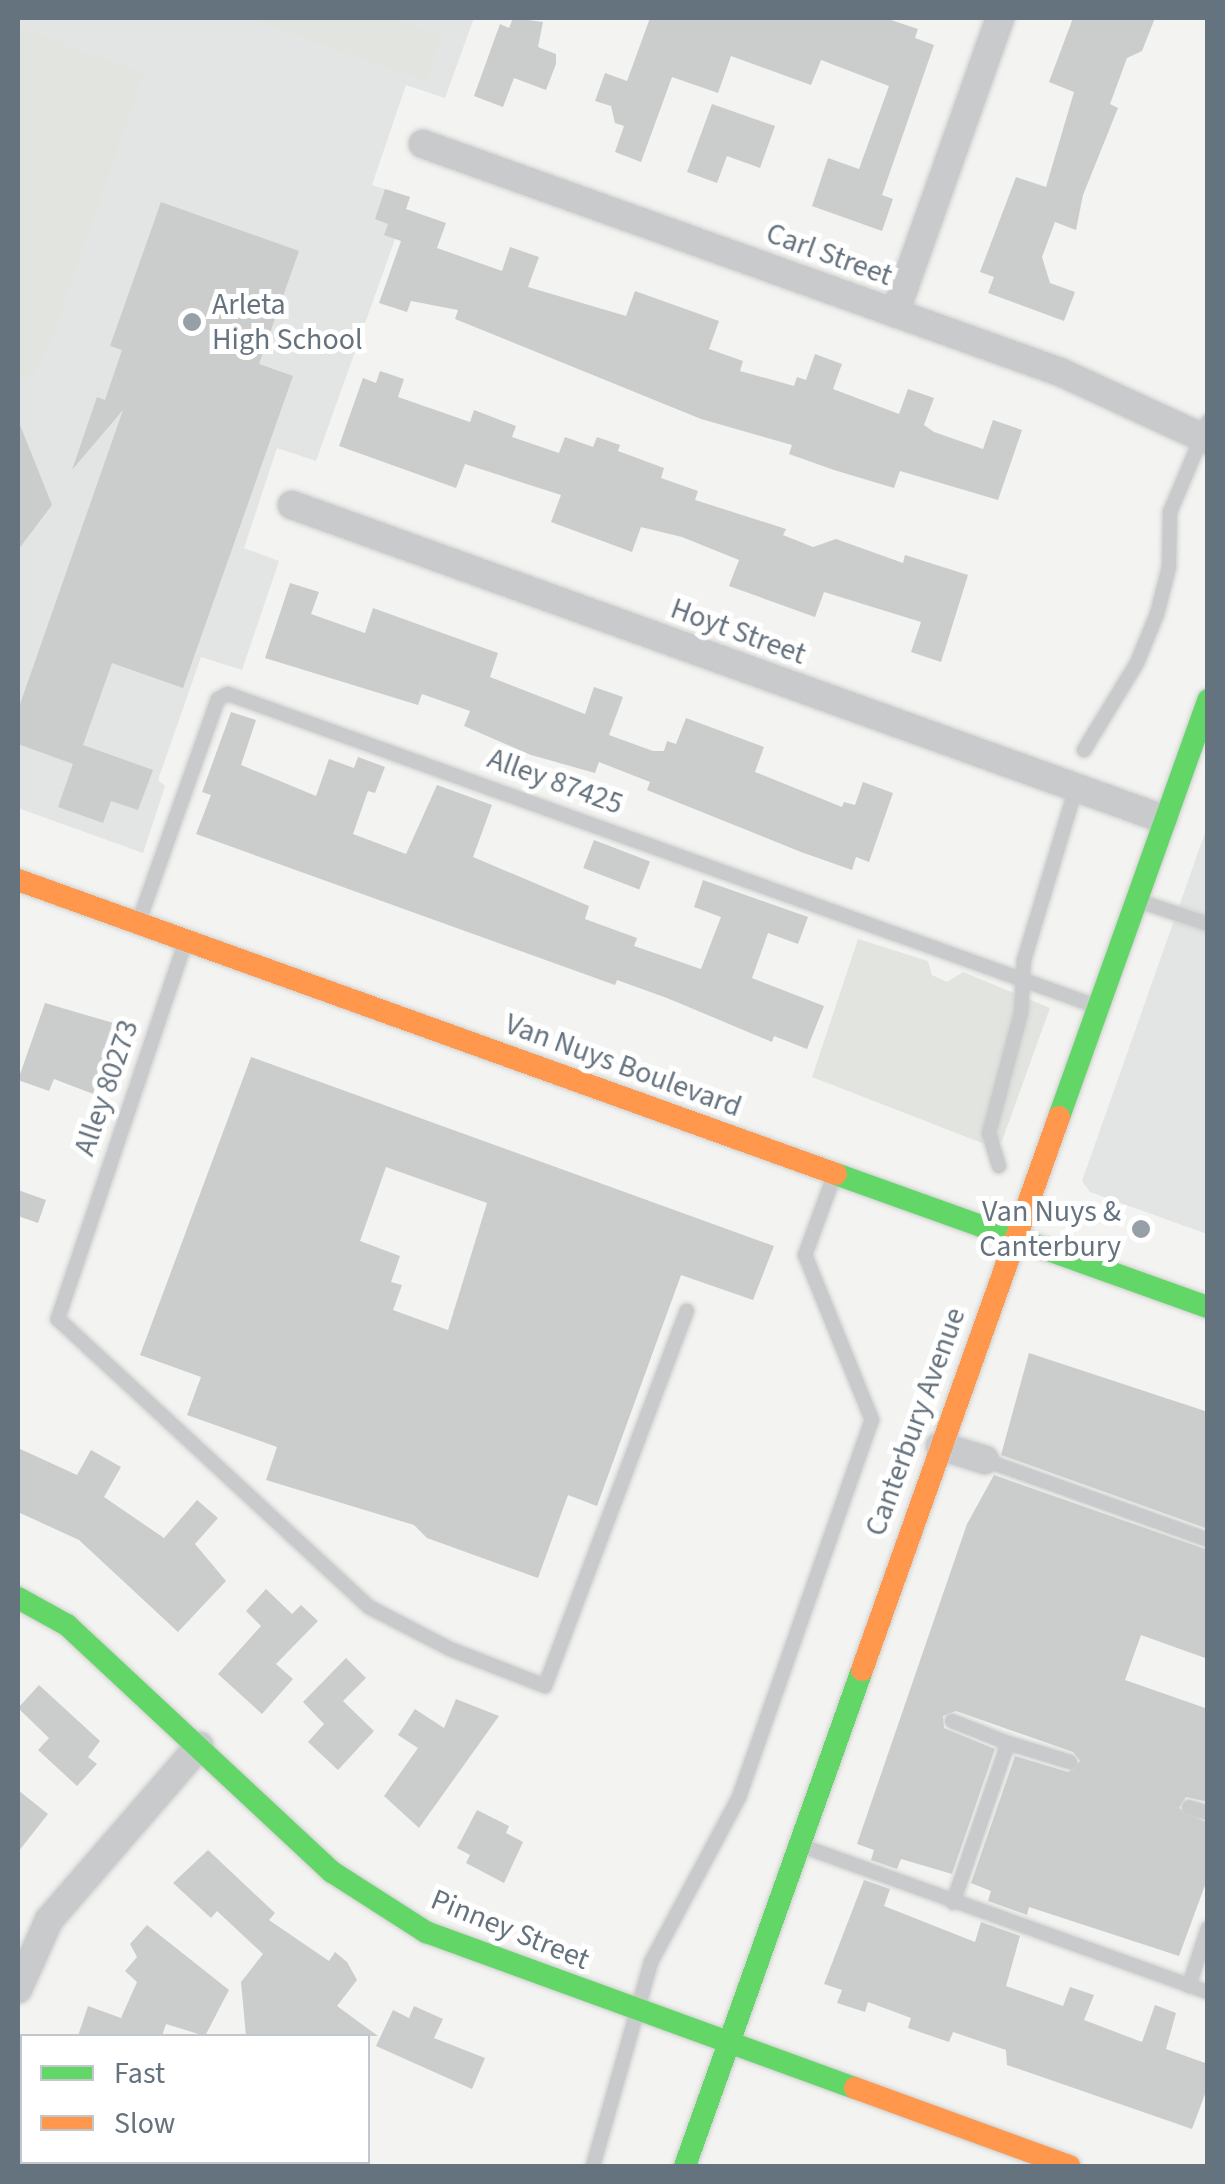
<!DOCTYPE html>
<style>
body{margin:0}
#map{position:relative;width:1225px;height:2184px;overflow:hidden;background:#f3f3f1;font-family:"Source Sans 3",sans-serif}
div>[style]{position:absolute}
[style*='--x']{left:calc(var(--x)*1px);top:calc(var(--y)*1px);width:calc(var(--w)*1px);rotate:calc(var(--a)*1deg)}
.built>*{inset:0;background:#e3e4e4}
.green>*{inset:0;background:#e2e5df}
.building>*{inset:0;background:#cbcccc;transform-origin:0 0}
.roads{filter:drop-shadow(0 0 2px #cfcfcf) drop-shadow(0 0 2px #cfcfcf)}
.lane>*{height:14px;margin:-7px;padding:0 7px;transform-origin:7px;border-radius:7px;background:#c8cacb}
.street>*{height:28px;margin:-14px;padding:0 14px;transform-origin:14px;border-radius:14px;background:#c8cacb}
.fast>*{height:22px;margin:-11px;padding:0 11px;transform-origin:11px;border-radius:11px;background:#63d668}
.slow>*{height:22px;margin:-11px;padding:0 11px;transform-origin:11px;border-radius:11px;background:#ff974d}
.dots>*{width:28px;height:28px;translate:-50% -50%;box-sizing:border-box;border:5px solid #fff;border-radius:50%}
span{translate:-50% -50%;white-space:nowrap;text-align:center;line-height:1.15;-webkit-text-stroke:10px #fff;paint-order:stroke}
.street-label{font-size:30px;color:#65737f}
.poi-label{font-size:30px;color:#65737f}
.left{translate:0 -50%;text-align:left}
.right{translate:-100% -50%;text-align:right}
.frame{position:absolute;inset:0;border:20px solid #65737f;pointer-events:none}
.legend{position:absolute;left:20px;top:2034px;width:350px;height:130px;box-sizing:border-box;background:#fff;border:2px solid #c1c7cc;margin:0;padding:12px 18px;list-style:none;font-size:30px;color:#65737f}
.legend li{display:flex;align-items:center;gap:20px;height:50px}
.legend b{width:50px;border:2px solid #c1c7cc}
</style>
<div id="map">
<div class="built">
<div style="clip-path:polygon(18px 18px,474px 18px,445px 98px,406px 85px,372px 185px,410px 197px,316px 461px,277px 448px,244px 548px,279px 561px,242px 670px,201px 657px,158px 780px,165px 786px,143px 853px,18px 808px)"></div>
<div style="clip-path:polygon(1207px 827px,1207px 1234px,1090px 1192px,1082px 1181px)"></div>
</div>
<div class="green">
<div style="clip-path:polygon(247px 18px,395px 18px,444px 36px,425px 81px)"></div>
<div style="clip-path:polygon(18px 27px,144px 73px,47px 353px,34px 376px,18px 380px)"></div>
<div style="clip-path:polygon(858px 939px,928px 961px,932px 975px,947px 982px,963px 972px,1050px 1008px,1002px 1141px,982px 1143px,812px 1077px)"></div>
</div>
<div class="building">
<div style="clip-path:polygon(513px 18px,543px 22px,538px 47px,556px 54px,556px 64px,546px 90px,514px 78px,503px 107px,474px 96px,500px 24px,509px 28px)"></div>
<div style="clip-path:polygon(650px 18px,885px 18px,918px 29px,915px 38px,934px 45px,882px 195px,893px 199px,882px 231px,812px 206px,828px 158px,859px 169px,889px 86px,821px 60px,811px 85px,731px 56px,718px 93px,672px 77px,641px 162px,615px 152px,624px 126px,615px 123px,611px 106px,595px 101px,605px 73px,627px 81px)"></div>
<div style="clip-path:polygon(1073px 18px,1155px 18px,1142px 51px,1127px 58px,1110px 104px,1118px 108px,1083px 195px,1076px 230px,1055px 222px,1042px 257px,1050px 283px,1075px 292px,1064px 321px,988px 293px,994px 277px,980px 272px,1016px 177px,1046px 187px,1074px 92px,1049px 82px)"></div>
<div style="clip-path:polygon(712px 104px,775px 126px,760px 168px,727px 156px,717px 183px,687px 172px)"></div>
<div style="clip-path:polygon(385px 189px,410px 197px,406px 209px,446px 223px,437px 248px,502px 271px,510px 247px,539px 257px,528px 287px,626px 316px,635px 291px,719px 321px,709px 349px,743px 361px,740px 371px,794px 386px,797px 377px,806px 380px,815px 354px,842px 364px,833px 389px,899px 414px,908px 389px,934px 398px,924px 425px,934px 432px,983px 449px,993px 420px,1022px 430px,998px 500px,900px 471px,894px 488px,834px 470px,789px 454px,792px 445px,701px 419px,455px 319px,458px 310px,411px 301px,407px 312px,379px 303px,401px 241px,384px 235px,388px 224px,375px 219px)"></div>
<div style="clip-path:polygon(161px 202px,299px 251px,259px 364px,293px 376px,183px 688px,112px 663px,83px 745px,153px 770px,138px 810px,111px 801px,103px 823px,58px 807px,73px 764px,18px 744px,18px 710px,123px 410px,72px 470px,97px 397px,105px 400px,122px 350px,110px 346px)"></div>
<div style="clip-path:polygon(380px 371px,404px 379px,398px 397px,470px 422px,474px 410px,516px 426px,512px 437px,559px 453px,565px 437px,593px 447px,597px 437px,620px 445px,618px 451px,664px 468px,661px 478px,698px 491px,695px 500px,786px 529px,783px 535px,813px 547px,836px 539px,903px 563px,905px 555px,968px 575px,941px 662px,911px 652px,921px 622px,824px 592px,815px 617px,729px 586px,739px 560px,682px 537px,641px 527px,632px 552px,551px 522px,561px 495px,465px 464px,456px 488px,339px 446px,363px 378px,376px 383px)"></div>
<div style="clip-path:polygon(18px 420px,52px 505px,18px 550px)"></div>
<div style="clip-path:polygon(290px 583px,319px 592px,311px 614px,365px 633px,373px 608px,498px 653px,490px 677px,585px 714px,594px 687px,623px 697px,609px 735px,653px 751px,664px 751px,667px 741px,676px 744px,686px 718px,764px 747px,755px 772px,842px 807px,844px 802px,855px 805px,863px 782px,893px 793px,869px 862px,856px 857px,852px 870px,801px 852px,647px 790px,650px 782px,599px 762px,595px 773px,531px 755px,464px 726px,470px 711px,422px 694px,418px 705px,265px 658px)"></div>
<div style="clip-path:polygon(231px 712px,256px 720px,241px 765px,316px 796px,329px 759px,354px 768px,358px 757px,385px 767px,375px 793px,368px 791px,353px 834px,406px 854px,437px 785px,492px 805px,473px 857px,589px 906px,585px 919px,637px 938px,634px 946px,701px 969px,721px 917px,694px 907px,703px 880px,808px 917px,798px 944px,768px 933px,752px 978px,824px 1006px,807px 1049px,774px 1036px,772px 1042px,667px 998px,617px 980px,615px 985px,196px 834px,211px 795px,202px 792px)"></div>
<div style="left:594px;top:840px;width:60px;height:30px;rotate:21deg"></div>
<div style="clip-path:polygon(45px 1003px,127px 1027px,96px 1095px,54px 1079px,49px 1091px,18px 1080px)"></div>
<div style="clip-path:polygon(evenodd,251px 1057px,774px 1246px,753px 1300px,681px 1275px,597px 1506px,568px 1495px,538px 1578px,427px 1538px,414px 1525px,266px 1480px,277px 1447px,187px 1415px,201px 1377px,140px 1355px,251px 1057px,386px 1167px,487px 1203px,448px 1330px,393px 1310px,402px 1285px,391px 1282px,400px 1256px,360px 1241px,386px 1167px)"></div>
<div style="clip-path:polygon(18px 1190px,46px 1200px,38px 1223px,18px 1216px)"></div>
<div style="clip-path:polygon(1029px 1353px,1208px 1412px,1208px 1529px,1001px 1455px)"></div>
<div style="clip-path:polygon(18px 1448px,77px 1475px,91px 1450px,121px 1467px,104px 1497px,164px 1538px,197px 1500px,218px 1518px,195px 1544px,226px 1581px,178px 1632px,79px 1540px,18px 1512px)"></div>
<div style="clip-path:polygon(994px 1475px,1208px 1550px,1208px 1659px,1141px 1635px,1125px 1680px,1208px 1709px,1208px 1802px,1186px 1797px,1179px 1808px,1208px 1823px,1208px 1877px,1179px 1956px,1029px 1907px,1027px 1915px,988px 1901px,991px 1891px,971px 1883px,1015px 1756px,1068px 1772px,1080px 1761px,1073px 1752px,956px 1711px,943px 1716px,944px 1728px,995px 1749px,952px 1874px,901px 1859px,897px 1869px,871px 1860px,874px 1850px,857px 1844px,967px 1524px)"></div>
<div style="clip-path:polygon(266px 1589px,292px 1614px,301px 1605px,318px 1621px,276px 1664px,293px 1679px,262px 1714px,218px 1674px,261px 1626px,246px 1611px)"></div>
<div style="clip-path:polygon(346px 1658px,366px 1678px,343px 1701px,374px 1731px,338px 1770px,308px 1742px,324px 1724px,303px 1702px)"></div>
<div style="clip-path:polygon(39px 1685px,100px 1741px,88px 1757px,97px 1764px,77px 1786px,38px 1750px,49px 1738px,18px 1708px)"></div>
<div style="clip-path:polygon(456px 1699px,499px 1716px,419px 1828px,384px 1796px,418px 1748px,398px 1735px,415px 1709px,444px 1728px)"></div>
<div style="clip-path:polygon(18px 1790px,48px 1814px,18px 1852px)"></div>
<div style="clip-path:polygon(477px 1810px,509px 1826px,506px 1833px,523px 1842px,504px 1883px,466px 1863px,470px 1855px,457px 1848px)"></div>
<div style="clip-path:polygon(208px 1850px,275px 1913px,269px 1920px,329px 1961px,335px 1952px,347px 1962px,357px 1980px,337px 2006px,378px 2036px,246px 2036px,241px 1982px,263px 1954px,217px 1911px,211px 1918px,173px 1883px)"></div>
<div style="clip-path:polygon(864px 1880px,890px 1889px,884px 1906px,975px 1942px,981px 1922px,1020px 1936px,1006px 1986px,1063px 2006px,1070px 1987px,1094px 1995px,1084px 2020px,1142px 2042px,1155px 2005px,1176px 2013px,1166px 2049px,1208px 2064px,1208px 2086px,1192px 2129px,1007px 2065px,1006px 2050px,953px 2032px,949px 2042px,908px 2028px,911px 2018px,868px 2002px,865px 2012px,837px 2003px,842px 1990px,824px 1984px)"></div>
<div style="clip-path:polygon(147px 1925px,229px 1990px,205px 2036px,166px 2024px,162px 2036px,78px 2036px,88px 2006px,121px 2018px,137px 1982px,125px 1971px,137px 1957px,130px 1944px)"></div>
<div style="clip-path:polygon(414px 2006px,443px 2019px,434px 2038px,485px 2058px,472px 2089px,376px 2046px,393px 2010px,409px 2018px)"></div>
</div>
<div class="roads">
<div class="lane">
<div style="--x:1084;--y:750;--w:102;--a:-58.7"></div>
<div style="--x:1137;--y:663;--w:53;--a:-67.8"></div>
<div style="--x:1157;--y:614;--w:49;--a:-75.7"></div>
<div style="--x:1169;--y:567;--w:55;--a:-89"></div>
<div style="--x:1170;--y:512;--w:98;--a:-67.1"></div>
<div style="--x:1142;--y:902;--w:70;--a:18.4"></div>
<div style="--x:140;--y:918;--w:232;--a:-70.4"></div>
<div style="--x:218;--y:699;--w:11;--a:-27"></div>
<div style="--x:228;--y:694;--w:919;--a:19.78"></div>
<div style="--x:184;--y:946;--w:394;--a:108.7"></div>
<div style="--x:58;--y:1319;--w:424;--a:42.8"></div>
<div style="--x:369;--y:1607;--w:91;--a:27.4"></div>
<div style="--x:450;--y:1649;--w:102;--a:21.3"></div>
<div style="--x:545;--y:1686;--w:401;--a:-69.3"></div>
<div style="--x:999;--y:1166;--w:34;--a:-107"></div>
<div style="--x:989;--y:1133;--w:124;--a:-75.1"></div>
<div style="--x:1021;--y:1013;--w:53;--a:-86.8"></div>
<div style="--x:1024;--y:960;--w:180;--a:-73.2"></div>
<div style="--x:985;--y:1460;--w:237;--a:19.7"></div>
<div style="--x:952;--y:1721;--w:60;--a:21.4"></div>
<div style="--x:1008;--y:1743;--w:169;--a:109"></div>
<div style="--x:1008;--y:1743;--w:65;--a:17"></div>
<div style="--x:1189;--y:1807;--w:20;--a:18"></div>
<div style="--x:802;--y:1846;--w:431;--a:19.8"></div>
<div style="--x:1189;--y:1986;--w:61;--a:-71.9"></div>
<div style="--x:593;--y:2166;--w:212;--a:-74.1"></div>
<div style="--x:651;--y:1962;--w:187;--a:-61.9"></div>
<div style="--x:739;--y:1797;--w:400;--a:-70.6"></div>
<div style="--x:872;--y:1420;--w:178;--a:-112.1"></div>
<div style="--x:805;--y:1255;--w:81;--a:-69.8"></div>
</div>
<div class="street">
<div style="--x:423;--y:144;--w:677;--a:19.69"></div>
<div style="--x:1060;--y:372;--w:163;--a:24.7"></div>
<div style="--x:895;--y:313;--w:313;--a:-70.4"></div>
<div style="--x:292;--y:505;--w:926;--a:19.82"></div>
<div style="--x:940;--y:1446;--w:47;--a:17.3"></div>
<div style="--x:18;--y:1989;--w:76;--a:-65.8"></div>
<div style="--x:49;--y:1920;--w:230;--a:-49.2"></div>
</div>
<div class="fast">
<div style="--x:1059;--y:1117;--w:443;--a:-70.3"></div>
<div style="--x:836;--y:1174;--w:395;--a:19.7"></div>
<div style="--x:18;--y:1598;--w:56;--a:28.9"></div>
<div style="--x:67;--y:1625;--w:362;--a:43"></div>
<div style="--x:332;--y:1872;--w:112;--a:32.6"></div>
<div style="--x:426;--y:1932;--w:456;--a:20"></div>
<div style="--x:685;--y:2166;--w:527;--a:-70.36"></div>
</div>
<div class="slow">
<div style="--x:18;--y:880;--w:869;--a:19.77"></div>
<div style="--x:862;--y:1670;--w:587;--a:-70.39"></div>
<div style="--x:855;--y:2088;--w:228;--a:20"></div>
</div>
</div>
<div class="dots">
<div style="left:192px;top:322px;background:#97a0a7"></div>
<div style="left:1141px;top:1229px;background:#97a0a7"></div>
</div>
<div class="street-label">
<span style="left:829px;top:255px;rotate:20deg">Carl Street</span>
<span style="left:738px;top:632px;rotate:20deg">Hoyt Street</span>
<span style="left:555px;top:782px;rotate:20deg">Alley 87425</span>
<span style="left:623px;top:1066px;rotate:20deg">Van Nuys Boulevard</span>
<span style="left:107px;top:1088px;rotate:-71deg">Alley 80273</span>
<span style="left:916px;top:1422px;rotate:-70deg">Canterbury Avenue</span>
<span style="left:510px;top:1930px;rotate:22deg">Pinney Street</span>
</div>
<div class="poi-label">
<span class="left" style="left:212px;top:322px">Arleta<br>High School</span>
<span class="right" style="left:1121px;top:1229px">Van Nuys &amp;<br>Canterbury</span>
</div>
<div class="frame"></div>
<ul class="legend">
<li><b style="height:12px;background:#63d668"></b>Fast</li>
<li><b style="height:12px;background:#ff974d"></b>Slow</li>
</ul>
</div>
